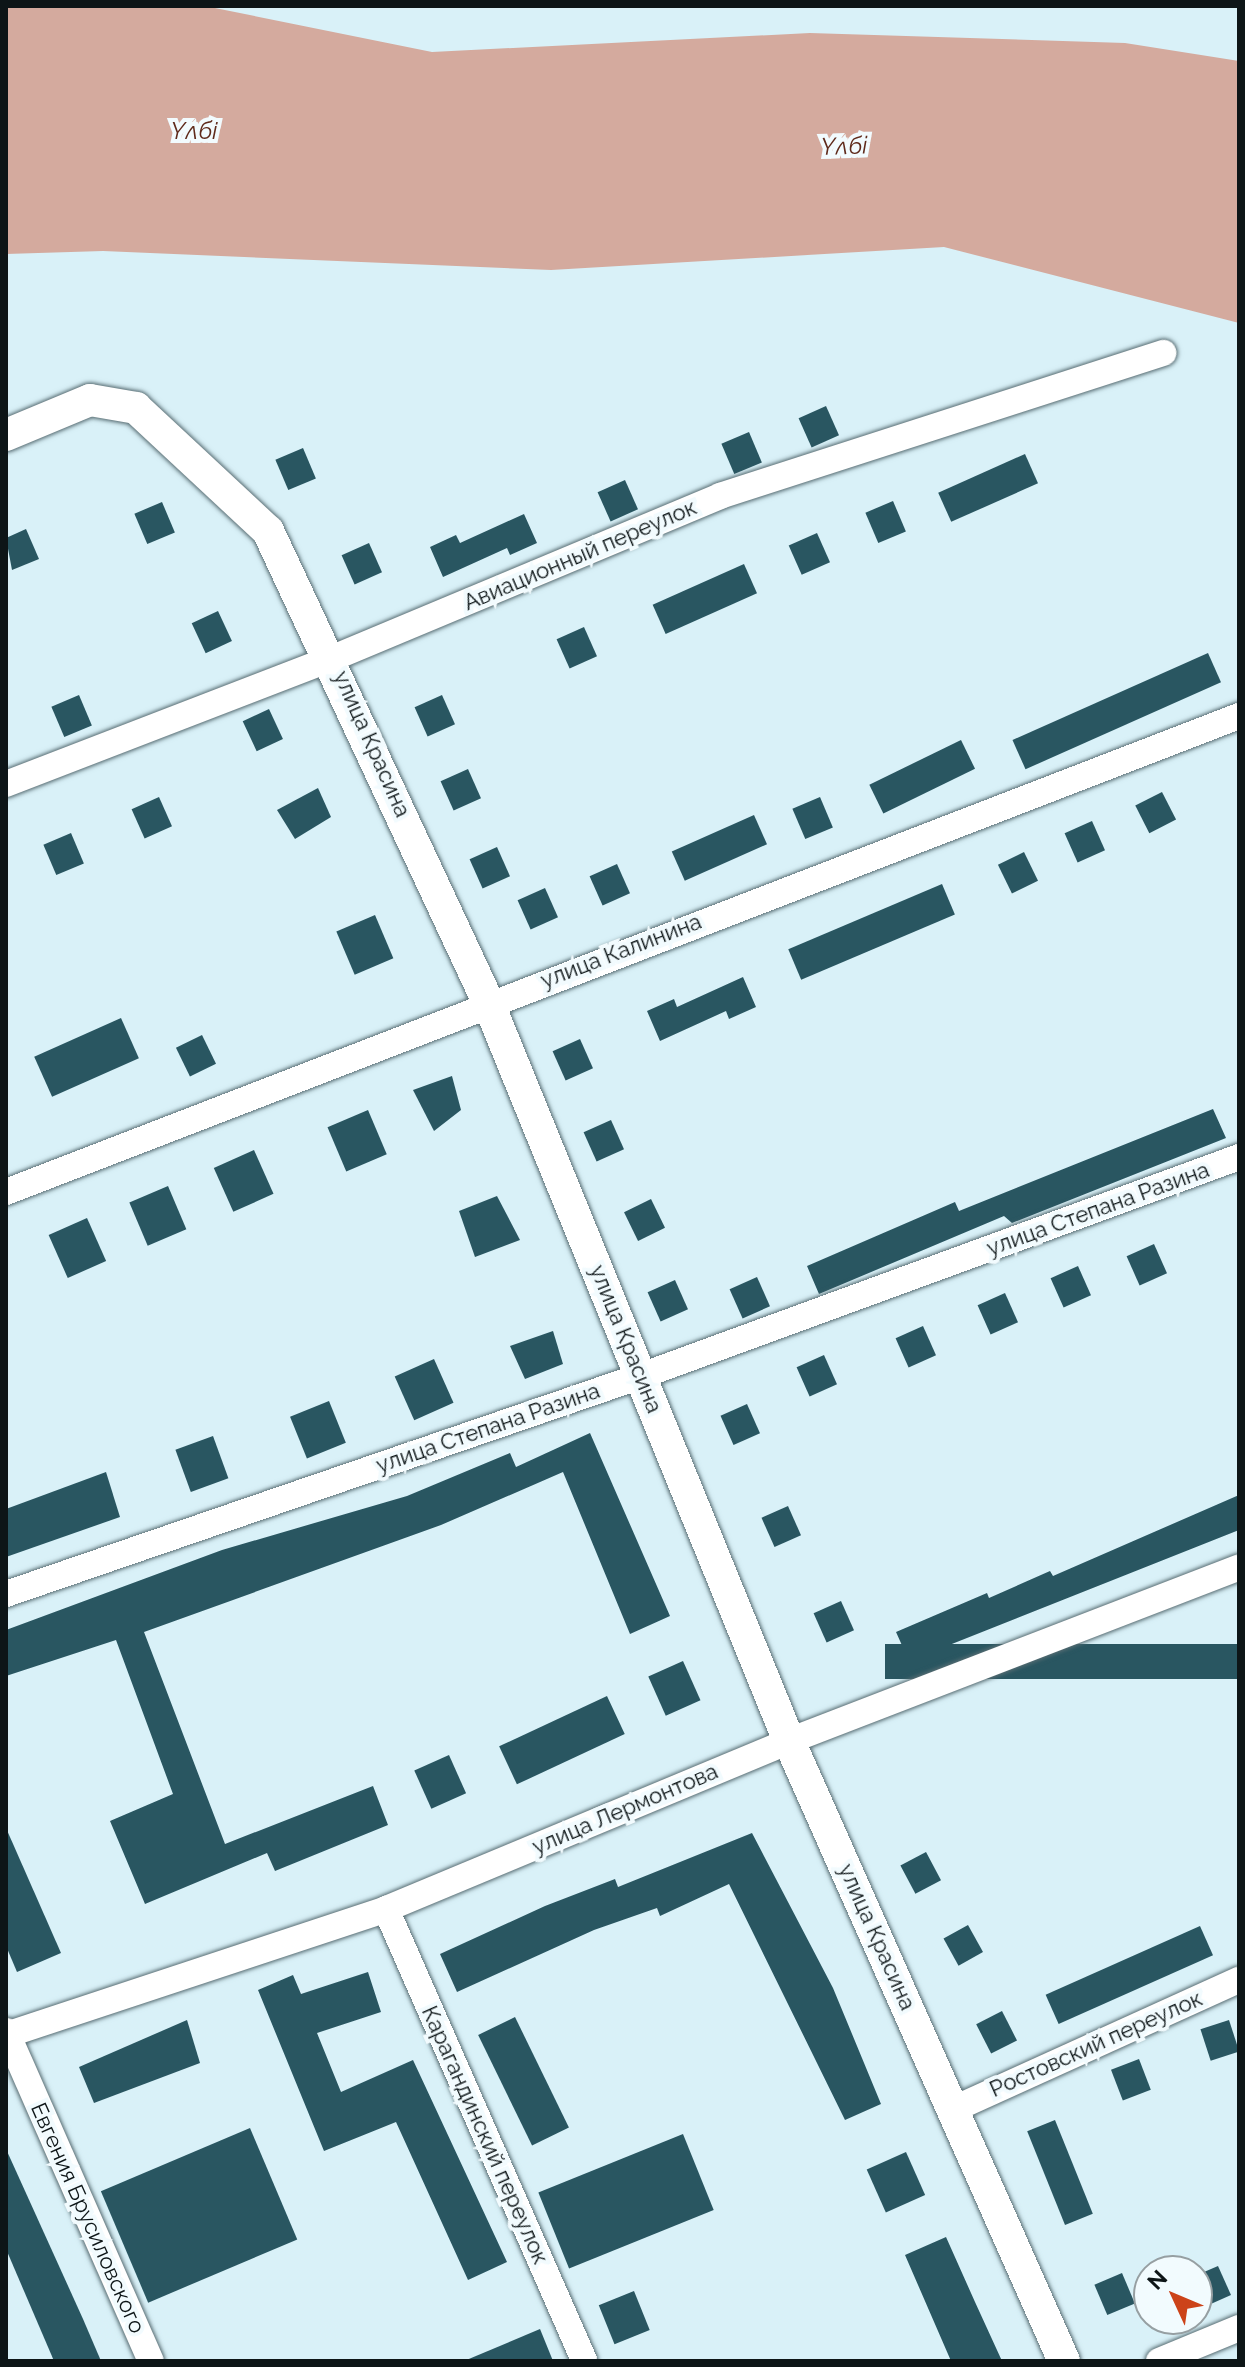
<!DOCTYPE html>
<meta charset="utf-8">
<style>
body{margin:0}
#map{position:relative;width:1245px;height:2367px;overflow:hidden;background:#d9f1f8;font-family:Raleway,sans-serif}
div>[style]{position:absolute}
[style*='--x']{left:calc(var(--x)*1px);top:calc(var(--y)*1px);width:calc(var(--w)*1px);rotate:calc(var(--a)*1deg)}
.water>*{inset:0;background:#d4aa9e}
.building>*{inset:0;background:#295661;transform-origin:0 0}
.roads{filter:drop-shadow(0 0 2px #586d73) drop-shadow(0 0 2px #586d73)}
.minor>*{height:26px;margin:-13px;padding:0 13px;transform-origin:13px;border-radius:13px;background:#fff}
.tertiary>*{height:32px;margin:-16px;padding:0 16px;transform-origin:16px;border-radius:16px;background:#fff}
span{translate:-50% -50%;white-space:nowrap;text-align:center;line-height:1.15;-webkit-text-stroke:8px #f2fbfe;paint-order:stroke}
.street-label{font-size:22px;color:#0d1517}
.water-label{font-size:24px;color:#5f2a1b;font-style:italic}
.frame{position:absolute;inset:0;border:8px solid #0d1517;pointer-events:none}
.north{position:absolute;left:1133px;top:2255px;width:80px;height:80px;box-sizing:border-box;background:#f2fbfe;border:2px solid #969fa2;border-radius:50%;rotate:314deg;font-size:22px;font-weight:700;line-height:32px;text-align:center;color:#0d1517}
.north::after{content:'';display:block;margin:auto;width:28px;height:36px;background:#cc4319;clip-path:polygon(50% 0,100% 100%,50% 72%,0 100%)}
</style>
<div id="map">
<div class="water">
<div style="clip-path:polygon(6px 6px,205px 6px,432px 52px,810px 33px,1125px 43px,1239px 61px,1239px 323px,944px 247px,551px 270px,103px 251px,6px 254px)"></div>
</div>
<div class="building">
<div style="left:826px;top:406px;width:32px;height:30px;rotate:66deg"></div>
<div style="left:749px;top:432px;width:33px;height:30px;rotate:67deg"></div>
<div style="left:303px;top:448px;width:33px;height:30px;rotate:67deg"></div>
<div style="left:1025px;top:454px;width:32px;height:95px;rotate:66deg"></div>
<div style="left:625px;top:480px;width:32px;height:30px;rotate:66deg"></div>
<div style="left:893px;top:501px;width:33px;height:30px;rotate:67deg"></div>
<div style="left:162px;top:502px;width:33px;height:30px;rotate:67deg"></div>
<div style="clip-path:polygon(524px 514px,537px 543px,510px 555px,507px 548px,443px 577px,430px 547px,456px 535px,460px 543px)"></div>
<div style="clip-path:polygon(26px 529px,39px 559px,12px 570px,6px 538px)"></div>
<div style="left:817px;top:533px;width:32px;height:31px;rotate:66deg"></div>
<div style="left:369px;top:543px;width:32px;height:30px;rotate:66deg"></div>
<div style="left:744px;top:564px;width:32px;height:100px;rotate:66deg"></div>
<div style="left:218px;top:611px;width:33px;height:29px;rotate:65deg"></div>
<div style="left:584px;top:627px;width:32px;height:30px;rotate:66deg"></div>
<div style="left:1208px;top:653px;width:32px;height:214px;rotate:66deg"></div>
<div style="left:79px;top:695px;width:33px;height:30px;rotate:67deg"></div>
<div style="left:442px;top:695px;width:32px;height:30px;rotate:66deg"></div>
<div style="left:269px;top:709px;width:33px;height:29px;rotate:65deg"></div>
<div style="left:961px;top:740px;width:32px;height:102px;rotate:64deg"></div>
<div style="left:468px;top:769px;width:32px;height:30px;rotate:66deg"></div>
<div style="clip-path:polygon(318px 788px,331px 817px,295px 839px,277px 810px)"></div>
<div style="left:1162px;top:792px;width:31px;height:30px;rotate:63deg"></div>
<div style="left:159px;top:797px;width:32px;height:30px;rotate:66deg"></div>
<div style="left:820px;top:797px;width:33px;height:30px;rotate:67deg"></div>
<div style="left:754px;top:815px;width:32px;height:90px;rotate:66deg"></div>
<div style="left:1092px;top:821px;width:32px;height:30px;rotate:66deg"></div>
<div style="left:71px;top:833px;width:33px;height:30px;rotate:67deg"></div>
<div style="left:497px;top:847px;width:32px;height:30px;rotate:66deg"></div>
<div style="left:1024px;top:852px;width:32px;height:29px;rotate:64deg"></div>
<div style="left:617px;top:864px;width:32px;height:30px;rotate:66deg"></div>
<div style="left:942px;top:884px;width:33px;height:167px;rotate:67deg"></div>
<div style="left:545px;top:888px;width:32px;height:30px;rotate:66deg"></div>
<div style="left:375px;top:915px;width:47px;height:42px;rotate:67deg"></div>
<div style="clip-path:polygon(743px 977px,756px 1007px,729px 1019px,726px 1011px,660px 1041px,647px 1011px,674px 999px,677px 1007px)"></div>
<div style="left:121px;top:1018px;width:44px;height:95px;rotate:66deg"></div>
<div style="left:202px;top:1035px;width:32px;height:29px;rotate:64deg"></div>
<div style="left:580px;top:1039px;width:32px;height:30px;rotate:66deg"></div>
<div style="clip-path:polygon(452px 1076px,461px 1110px,434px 1131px,413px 1090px)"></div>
<div style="clip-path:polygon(1213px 1109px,1226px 1138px,1012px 1223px,1004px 1216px,819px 1294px,807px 1266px,955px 1202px,959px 1211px)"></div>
<div style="left:368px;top:1110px;width:48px;height:44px;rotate:67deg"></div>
<div style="left:611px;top:1120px;width:32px;height:30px;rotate:66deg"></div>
<div style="left:254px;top:1150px;width:48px;height:44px;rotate:66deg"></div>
<div style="left:168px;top:1186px;width:47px;height:42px;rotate:67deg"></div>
<div style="clip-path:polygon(497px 1196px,520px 1240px,475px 1257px,459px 1211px)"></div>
<div style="left:651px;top:1199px;width:32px;height:30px;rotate:64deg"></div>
<div style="left:87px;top:1218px;width:47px;height:42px;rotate:66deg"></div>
<div style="left:1154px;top:1244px;width:32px;height:30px;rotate:66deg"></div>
<div style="left:1078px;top:1266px;width:32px;height:30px;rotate:66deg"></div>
<div style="left:757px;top:1277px;width:32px;height:30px;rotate:66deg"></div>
<div style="left:675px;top:1280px;width:32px;height:30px;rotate:66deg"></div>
<div style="left:1005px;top:1293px;width:32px;height:30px;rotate:66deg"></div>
<div style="left:923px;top:1326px;width:32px;height:30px;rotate:66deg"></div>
<div style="clip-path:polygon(553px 1331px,563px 1364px,525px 1379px,510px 1346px)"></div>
<div style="left:824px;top:1355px;width:32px;height:30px;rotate:66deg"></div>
<div style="left:434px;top:1359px;width:48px;height:43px;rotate:66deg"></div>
<div style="left:329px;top:1401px;width:45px;height:42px;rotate:68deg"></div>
<div style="left:747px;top:1404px;width:32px;height:29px;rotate:66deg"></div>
<div style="clip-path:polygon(590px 1433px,670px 1616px,630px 1634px,563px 1472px,441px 1525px,144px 1632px,225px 1844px,373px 1786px,388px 1825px,275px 1871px,267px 1853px,145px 1904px,110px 1821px,173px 1794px,116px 1640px,6px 1676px,6px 1630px,222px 1550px,407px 1496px,510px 1453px,516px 1467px)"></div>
<div style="left:213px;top:1436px;width:45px;height:40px;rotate:70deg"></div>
<div style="clip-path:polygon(106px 1472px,120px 1517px,6px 1557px,6px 1509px)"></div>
<div style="clip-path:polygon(1239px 1495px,1239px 1530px,909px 1661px,896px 1632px,987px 1593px,989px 1598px,1050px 1571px,1053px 1576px)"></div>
<div style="left:788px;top:1506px;width:32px;height:29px;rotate:66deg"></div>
<div style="left:841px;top:1601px;width:32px;height:30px;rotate:66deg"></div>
<div style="left:1239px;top:1644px;width:35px;height:354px;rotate:90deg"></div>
<div style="left:683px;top:1661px;width:43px;height:38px;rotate:66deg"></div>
<div style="left:607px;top:1696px;width:42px;height:119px;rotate:65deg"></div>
<div style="left:449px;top:1755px;width:42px;height:38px;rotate:66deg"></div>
<div style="clip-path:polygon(6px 1828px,61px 1953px,17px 1972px,6px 1946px)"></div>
<div style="clip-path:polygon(752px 1833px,833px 1988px,881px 2104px,845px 2120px,729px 1884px,660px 1916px,657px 1908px,594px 1930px,457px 1992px,440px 1954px,545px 1906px,615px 1879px,618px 1887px)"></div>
<div style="left:926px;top:1852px;width:32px;height:29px;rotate:62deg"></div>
<div style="left:968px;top:1925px;width:31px;height:28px;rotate:61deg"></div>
<div style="left:1200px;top:1926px;width:32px;height:169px;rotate:66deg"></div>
<div style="clip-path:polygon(368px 1972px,381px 2012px,317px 2033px,341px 2092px,413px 2060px,507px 2262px,468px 2280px,396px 2122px,324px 2151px,258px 1990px,293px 1975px,301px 1994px)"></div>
<div style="left:1002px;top:2011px;width:33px;height:29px;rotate:63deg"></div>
<div style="left:515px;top:2017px;width:123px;height:41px;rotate:64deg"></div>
<div style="clip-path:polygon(187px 2020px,200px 2063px,94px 2103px,79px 2067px)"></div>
<div style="left:1229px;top:2020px;width:33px;height:30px;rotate:72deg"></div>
<div style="left:1139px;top:2059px;width:33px;height:30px;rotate:69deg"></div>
<div style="left:1055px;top:2120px;width:101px;height:30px;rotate:68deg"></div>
<div style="left:250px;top:2128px;width:121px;height:162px;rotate:67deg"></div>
<div style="left:683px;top:2134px;width:82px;height:156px;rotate:68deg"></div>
<div style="clip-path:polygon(6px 2149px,83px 2319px,101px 2361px,54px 2361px,6px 2249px)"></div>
<div style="left:906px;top:2152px;width:47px;height:43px;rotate:66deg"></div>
<div style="clip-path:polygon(946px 2237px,975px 2302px,1002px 2361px,951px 2361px,905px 2255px)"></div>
<div style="clip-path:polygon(1218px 2266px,1231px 2295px,1204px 2307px,1197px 2275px)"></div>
<div style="left:1122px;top:2273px;width:33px;height:30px;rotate:67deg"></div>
<div style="left:634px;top:2291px;width:42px;height:38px;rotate:68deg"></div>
<div style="clip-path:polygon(540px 2329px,553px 2361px,464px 2361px)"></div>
</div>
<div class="roads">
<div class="minor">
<div style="--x:6;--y:784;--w:350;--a:-21.1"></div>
<div style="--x:333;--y:658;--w:420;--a:-22.7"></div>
<div style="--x:720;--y:496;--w:466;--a:-17.9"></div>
<div style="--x:6;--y:1192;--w:1322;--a:-21.11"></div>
<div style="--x:6;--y:1594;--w:671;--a:-18.95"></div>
<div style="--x:641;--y:1376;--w:637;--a:-20.11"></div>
<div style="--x:386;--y:1909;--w:493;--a:66.3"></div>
<div style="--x:6;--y:2031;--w:360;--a:66.3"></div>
<div style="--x:6;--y:2035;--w:400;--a:-18.3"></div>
<div style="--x:386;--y:1909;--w:437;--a:-22.6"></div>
<div style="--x:789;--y:1741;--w:482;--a:-21.1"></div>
<div style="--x:954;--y:2109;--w:313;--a:-24.4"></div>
<div style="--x:1159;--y:2361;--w:87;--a:-22.4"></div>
</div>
<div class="tertiary">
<div style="--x:6;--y:435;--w:91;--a:-22.6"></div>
<div style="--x:90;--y:400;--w:47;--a:9.9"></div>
<div style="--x:136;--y:408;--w:180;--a:43"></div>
<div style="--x:268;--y:531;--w:520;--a:64.96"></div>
<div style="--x:488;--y:1002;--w:798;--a:67.84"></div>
<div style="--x:789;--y:1741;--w:678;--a:66.08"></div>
</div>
</div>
<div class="street-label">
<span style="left:580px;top:555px;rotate:-23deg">Авиационный переулок</span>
<span style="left:372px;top:744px;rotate:66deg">улица Красина</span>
<span style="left:621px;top:951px;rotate:-21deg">улица Калинина</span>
<span style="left:1098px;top:1209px;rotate:-20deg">улица Степана Разина</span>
<span style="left:626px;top:1339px;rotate:68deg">улица Красина</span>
<span style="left:488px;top:1428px;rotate:-19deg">улица Степана Разина</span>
<span style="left:625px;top:1809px;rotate:-23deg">улица Лермонтова</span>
<span style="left:877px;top:1937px;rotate:66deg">улица Красина</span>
<span style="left:1096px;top:2044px;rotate:-24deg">Ростовский переулок</span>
<span style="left:485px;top:2135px;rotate:66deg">Карагандинский переулок</span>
<span style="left:88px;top:2218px;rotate:66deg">Евгения Брусиловского</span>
</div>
<div class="water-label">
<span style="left:194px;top:131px">Үлбі</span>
<span style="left:844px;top:146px;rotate:-2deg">Үлбі</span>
</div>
<div class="frame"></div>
<div class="north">N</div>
</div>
